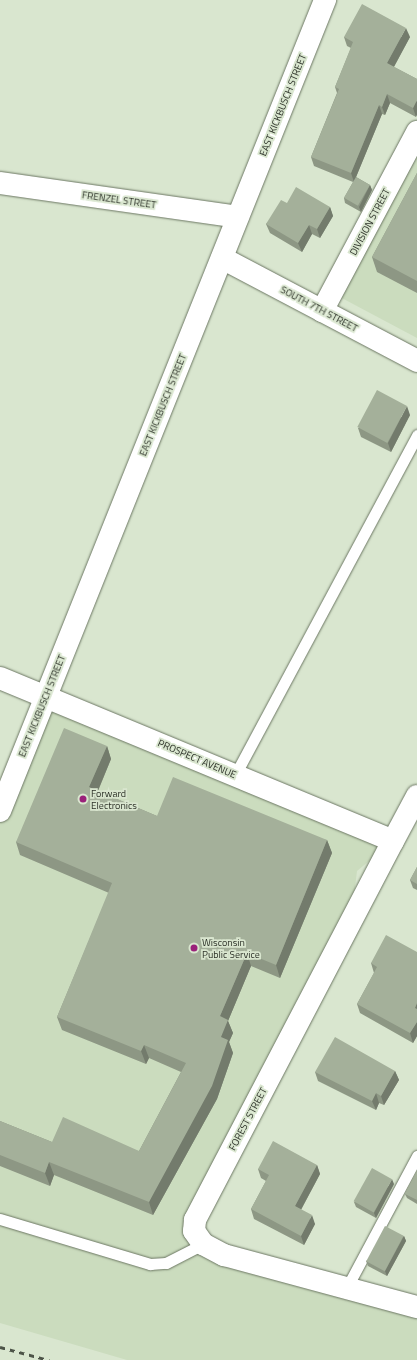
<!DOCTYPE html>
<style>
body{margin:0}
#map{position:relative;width:417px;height:1360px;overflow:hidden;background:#d9e6cf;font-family:"Titillium Web",sans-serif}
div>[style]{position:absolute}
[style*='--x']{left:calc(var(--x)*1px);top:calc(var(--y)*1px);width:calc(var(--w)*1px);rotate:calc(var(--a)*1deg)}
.built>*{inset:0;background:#cbdcbe}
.roads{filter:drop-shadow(0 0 1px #6c7763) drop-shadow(0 0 1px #6c7763)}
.service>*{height:11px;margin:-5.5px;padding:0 5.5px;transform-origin:5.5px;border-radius:5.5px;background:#fff}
.minor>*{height:22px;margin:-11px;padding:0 11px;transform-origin:11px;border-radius:11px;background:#fff}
.tertiary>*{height:22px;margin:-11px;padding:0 11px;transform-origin:11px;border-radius:11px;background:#fff}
.rail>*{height:3px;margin-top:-1.5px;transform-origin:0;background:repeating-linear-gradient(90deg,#4d5448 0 5px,transparent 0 10px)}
.wall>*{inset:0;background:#8d9784}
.shaded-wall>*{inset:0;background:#737b6c}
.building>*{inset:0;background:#a4b09a;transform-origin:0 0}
.dots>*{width:11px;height:11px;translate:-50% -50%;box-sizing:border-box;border:2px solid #d9e6cf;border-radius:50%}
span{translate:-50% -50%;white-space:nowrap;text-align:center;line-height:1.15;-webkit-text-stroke:3.5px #d9e6cf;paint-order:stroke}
.street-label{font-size:10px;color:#2d3229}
.poi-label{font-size:10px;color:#2d3229}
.left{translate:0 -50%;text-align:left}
</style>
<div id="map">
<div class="built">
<div style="clip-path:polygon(417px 146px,417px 338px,338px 296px)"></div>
<div style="clip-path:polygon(46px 697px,393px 841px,357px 871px,351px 921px,195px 1235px,417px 1307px,417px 1360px,127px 1360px,0 1323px,0 811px)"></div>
</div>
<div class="roads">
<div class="service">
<div style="--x:235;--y:775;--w:386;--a:-61.8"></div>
<div style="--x:0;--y:1219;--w:157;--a:16.7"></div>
<div style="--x:150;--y:1264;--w:16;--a:-4"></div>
<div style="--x:166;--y:1263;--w:42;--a:-27.2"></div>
<div style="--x:346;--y:1289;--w:151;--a:-61.9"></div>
</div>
<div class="minor">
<div style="--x:0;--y:183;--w:240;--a:8.1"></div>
<div style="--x:222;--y:258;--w:221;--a:27.8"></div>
<div style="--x:322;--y:311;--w:203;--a:-62"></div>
<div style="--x:0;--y:811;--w:874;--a:-68.16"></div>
<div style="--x:393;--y:841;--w:428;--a:117.6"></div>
<div style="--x:195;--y:1220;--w:11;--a:95"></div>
<div style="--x:194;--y:1231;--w:16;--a:55"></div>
<div style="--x:203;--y:1244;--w:24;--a:28"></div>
<div style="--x:224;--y:1255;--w:200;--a:15.1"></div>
</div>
<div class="tertiary">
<div style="--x:0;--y:678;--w:425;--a:22.5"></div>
<div style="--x:393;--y:841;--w:51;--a:-61.9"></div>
</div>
</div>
<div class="rail">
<div style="--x:0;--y:1347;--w:51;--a:14.9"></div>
</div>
<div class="wall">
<div style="clip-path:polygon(344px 37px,410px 37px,394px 67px,417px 79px,416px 117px,390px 103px,385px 115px,382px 114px,356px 177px,370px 185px,372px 190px,361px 212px,345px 203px,344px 198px,353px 182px,314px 166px,311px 157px,337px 93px,335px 87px,351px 48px,347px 46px)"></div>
<div style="clip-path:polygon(417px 173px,417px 293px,377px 272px,372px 257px)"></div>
<div style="clip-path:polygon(287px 203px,330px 207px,333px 216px,320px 238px,312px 234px,302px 252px,270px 233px,266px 224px)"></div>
<div style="clip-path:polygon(410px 415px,391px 452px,361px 437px,358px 428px)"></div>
<div style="clip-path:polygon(107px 746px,111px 759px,98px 791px,157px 816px,327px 840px,332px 853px,280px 978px,251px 966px,228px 1021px,233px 1033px,229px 1042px,233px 1053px,217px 1099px,153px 1215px,54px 1175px,50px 1186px,0 1166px,0 1121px,52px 1142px,139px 1151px,181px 1072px,149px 1058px,146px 1064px,62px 1030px,57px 1017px,109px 893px,20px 855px,16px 842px)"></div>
<div style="clip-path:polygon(417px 867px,417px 890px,413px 888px,410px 880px)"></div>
<div style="clip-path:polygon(417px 952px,417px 1036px,413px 1043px,360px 1013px,357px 1004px,374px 973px,371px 963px)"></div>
<div style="clip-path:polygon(395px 1071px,399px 1080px,384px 1105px,379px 1103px,376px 1110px,318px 1081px,315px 1072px)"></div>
<div style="clip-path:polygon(317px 1165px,320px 1174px,301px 1210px,315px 1224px,304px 1245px,254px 1219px,251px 1209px,266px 1181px,261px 1178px,258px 1169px)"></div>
<div style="clip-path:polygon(417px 1171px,417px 1204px,407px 1198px,405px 1194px)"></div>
<div style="clip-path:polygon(394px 1184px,376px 1218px,356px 1207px,354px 1202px)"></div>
<div style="clip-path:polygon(404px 1236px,406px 1241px,387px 1276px,368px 1266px,366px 1261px)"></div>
</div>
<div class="shaded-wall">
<div style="clip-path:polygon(406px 28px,410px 37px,391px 72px,387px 63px)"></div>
<div style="clip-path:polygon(387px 94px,390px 103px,385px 115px,382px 107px)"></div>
<div style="clip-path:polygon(417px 100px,417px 115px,416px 117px,413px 108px)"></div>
<div style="clip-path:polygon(379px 105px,382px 114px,354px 182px,351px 173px)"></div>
<div style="clip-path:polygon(370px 185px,372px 190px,361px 212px,359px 207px)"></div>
<div style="clip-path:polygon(330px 207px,333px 216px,320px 238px,317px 229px)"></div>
<div style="clip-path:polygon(309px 225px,312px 234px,302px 252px,298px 243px)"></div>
<div style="clip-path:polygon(407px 406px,410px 415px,391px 452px,388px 443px)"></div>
<div style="clip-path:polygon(107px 746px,111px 759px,94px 800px,89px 787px)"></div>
<div style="clip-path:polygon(327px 840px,332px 853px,280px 978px,276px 965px)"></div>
<div style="clip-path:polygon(247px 953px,251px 966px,228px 1021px,233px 1033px,229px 1042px,233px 1053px,217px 1099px,153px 1215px,149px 1202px,221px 1037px,220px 1016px)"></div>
<div style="clip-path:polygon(417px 1003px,417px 1014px,415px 1008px)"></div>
<div style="clip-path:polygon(417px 1022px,417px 1036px,413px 1043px,410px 1033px)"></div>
<div style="clip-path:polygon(144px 1045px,149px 1058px,146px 1064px,141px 1051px)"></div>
<div style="clip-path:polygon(395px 1071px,399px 1080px,384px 1105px,381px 1096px)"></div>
<div style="clip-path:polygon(376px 1093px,379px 1103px,376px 1110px,372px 1101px)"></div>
<div style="clip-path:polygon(49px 1162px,54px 1175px,50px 1186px,45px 1173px)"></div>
<div style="clip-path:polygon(317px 1165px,320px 1174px,298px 1215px,295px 1206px)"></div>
<div style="clip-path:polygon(392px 1179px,394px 1184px,376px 1218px,374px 1213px)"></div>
<div style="clip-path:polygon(312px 1215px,315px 1224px,304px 1245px,301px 1236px)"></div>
<div style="clip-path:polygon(404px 1236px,406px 1241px,387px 1276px,385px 1271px)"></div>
</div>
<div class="building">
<div style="clip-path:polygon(362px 4px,406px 28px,387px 63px,417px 79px,417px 100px,413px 108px,387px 94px,382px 107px,379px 105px,351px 173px,311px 157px,339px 89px,335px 87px,353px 42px,344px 37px)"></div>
<div style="clip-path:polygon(417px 173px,417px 281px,372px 257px)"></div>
<div style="left:356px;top:177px;width:16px;height:24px;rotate:30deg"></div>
<div style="clip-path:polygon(296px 187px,330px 207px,317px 229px,309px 225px,298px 243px,266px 224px,281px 200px,287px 203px)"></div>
<div style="left:377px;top:390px;width:34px;height:42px;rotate:28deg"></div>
<div style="clip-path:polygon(64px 728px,107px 746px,89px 787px,157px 816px,173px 777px,327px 840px,276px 965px,247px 953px,220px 1016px,228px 1020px,221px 1037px,228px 1040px,212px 1086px,149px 1202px,49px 1162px,45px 1173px,0 1155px,0 1121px,52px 1142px,63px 1117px,139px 1151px,186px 1063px,144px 1045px,141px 1051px,57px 1017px,112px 883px,16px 842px)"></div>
<div style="clip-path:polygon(417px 867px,417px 884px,410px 880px)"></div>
<div style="clip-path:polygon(386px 935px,417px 952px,417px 1003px,415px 1008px,417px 1009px,417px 1022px,410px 1033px,357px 1004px,377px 967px,371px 963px)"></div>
<div style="clip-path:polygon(335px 1037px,395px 1071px,381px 1096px,376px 1093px,372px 1101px,315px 1072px)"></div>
<div style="clip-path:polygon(273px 1141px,317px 1165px,295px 1206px,312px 1215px,301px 1236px,251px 1209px,269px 1175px,258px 1169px)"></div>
<div style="left:372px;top:1168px;width:23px;height:38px;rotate:29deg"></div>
<div style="clip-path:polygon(417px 1171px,417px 1200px,405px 1194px)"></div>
<div style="left:385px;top:1226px;width:21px;height:40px;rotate:28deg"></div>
</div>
<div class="dots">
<div style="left:83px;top:799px;background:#9a217a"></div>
<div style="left:194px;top:948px;background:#9a217a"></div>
</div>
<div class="street-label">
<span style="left:283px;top:105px;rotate:-68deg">EAST KICKBUSCH STREET</span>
<span style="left:119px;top:200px;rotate:8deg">FRENZEL STREET</span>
<span style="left:370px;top:222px;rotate:-62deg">DIVISION STREET</span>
<span style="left:319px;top:309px;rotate:28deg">SOUTH 7TH STREET</span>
<span style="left:163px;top:405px;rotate:-68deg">EAST KICKBUSCH STREET</span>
<span style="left:42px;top:706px;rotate:-68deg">EAST KICKBUSCH STREET</span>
<span style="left:197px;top:759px;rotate:23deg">PROSPECT AVENUE</span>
<span style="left:248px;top:1119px;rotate:-62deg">FOREST STREET</span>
</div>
<div class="poi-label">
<span class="left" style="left:91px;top:799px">Forward<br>Electronics</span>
<span class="left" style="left:202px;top:948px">Wisconsin<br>Public Service</span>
</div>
</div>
